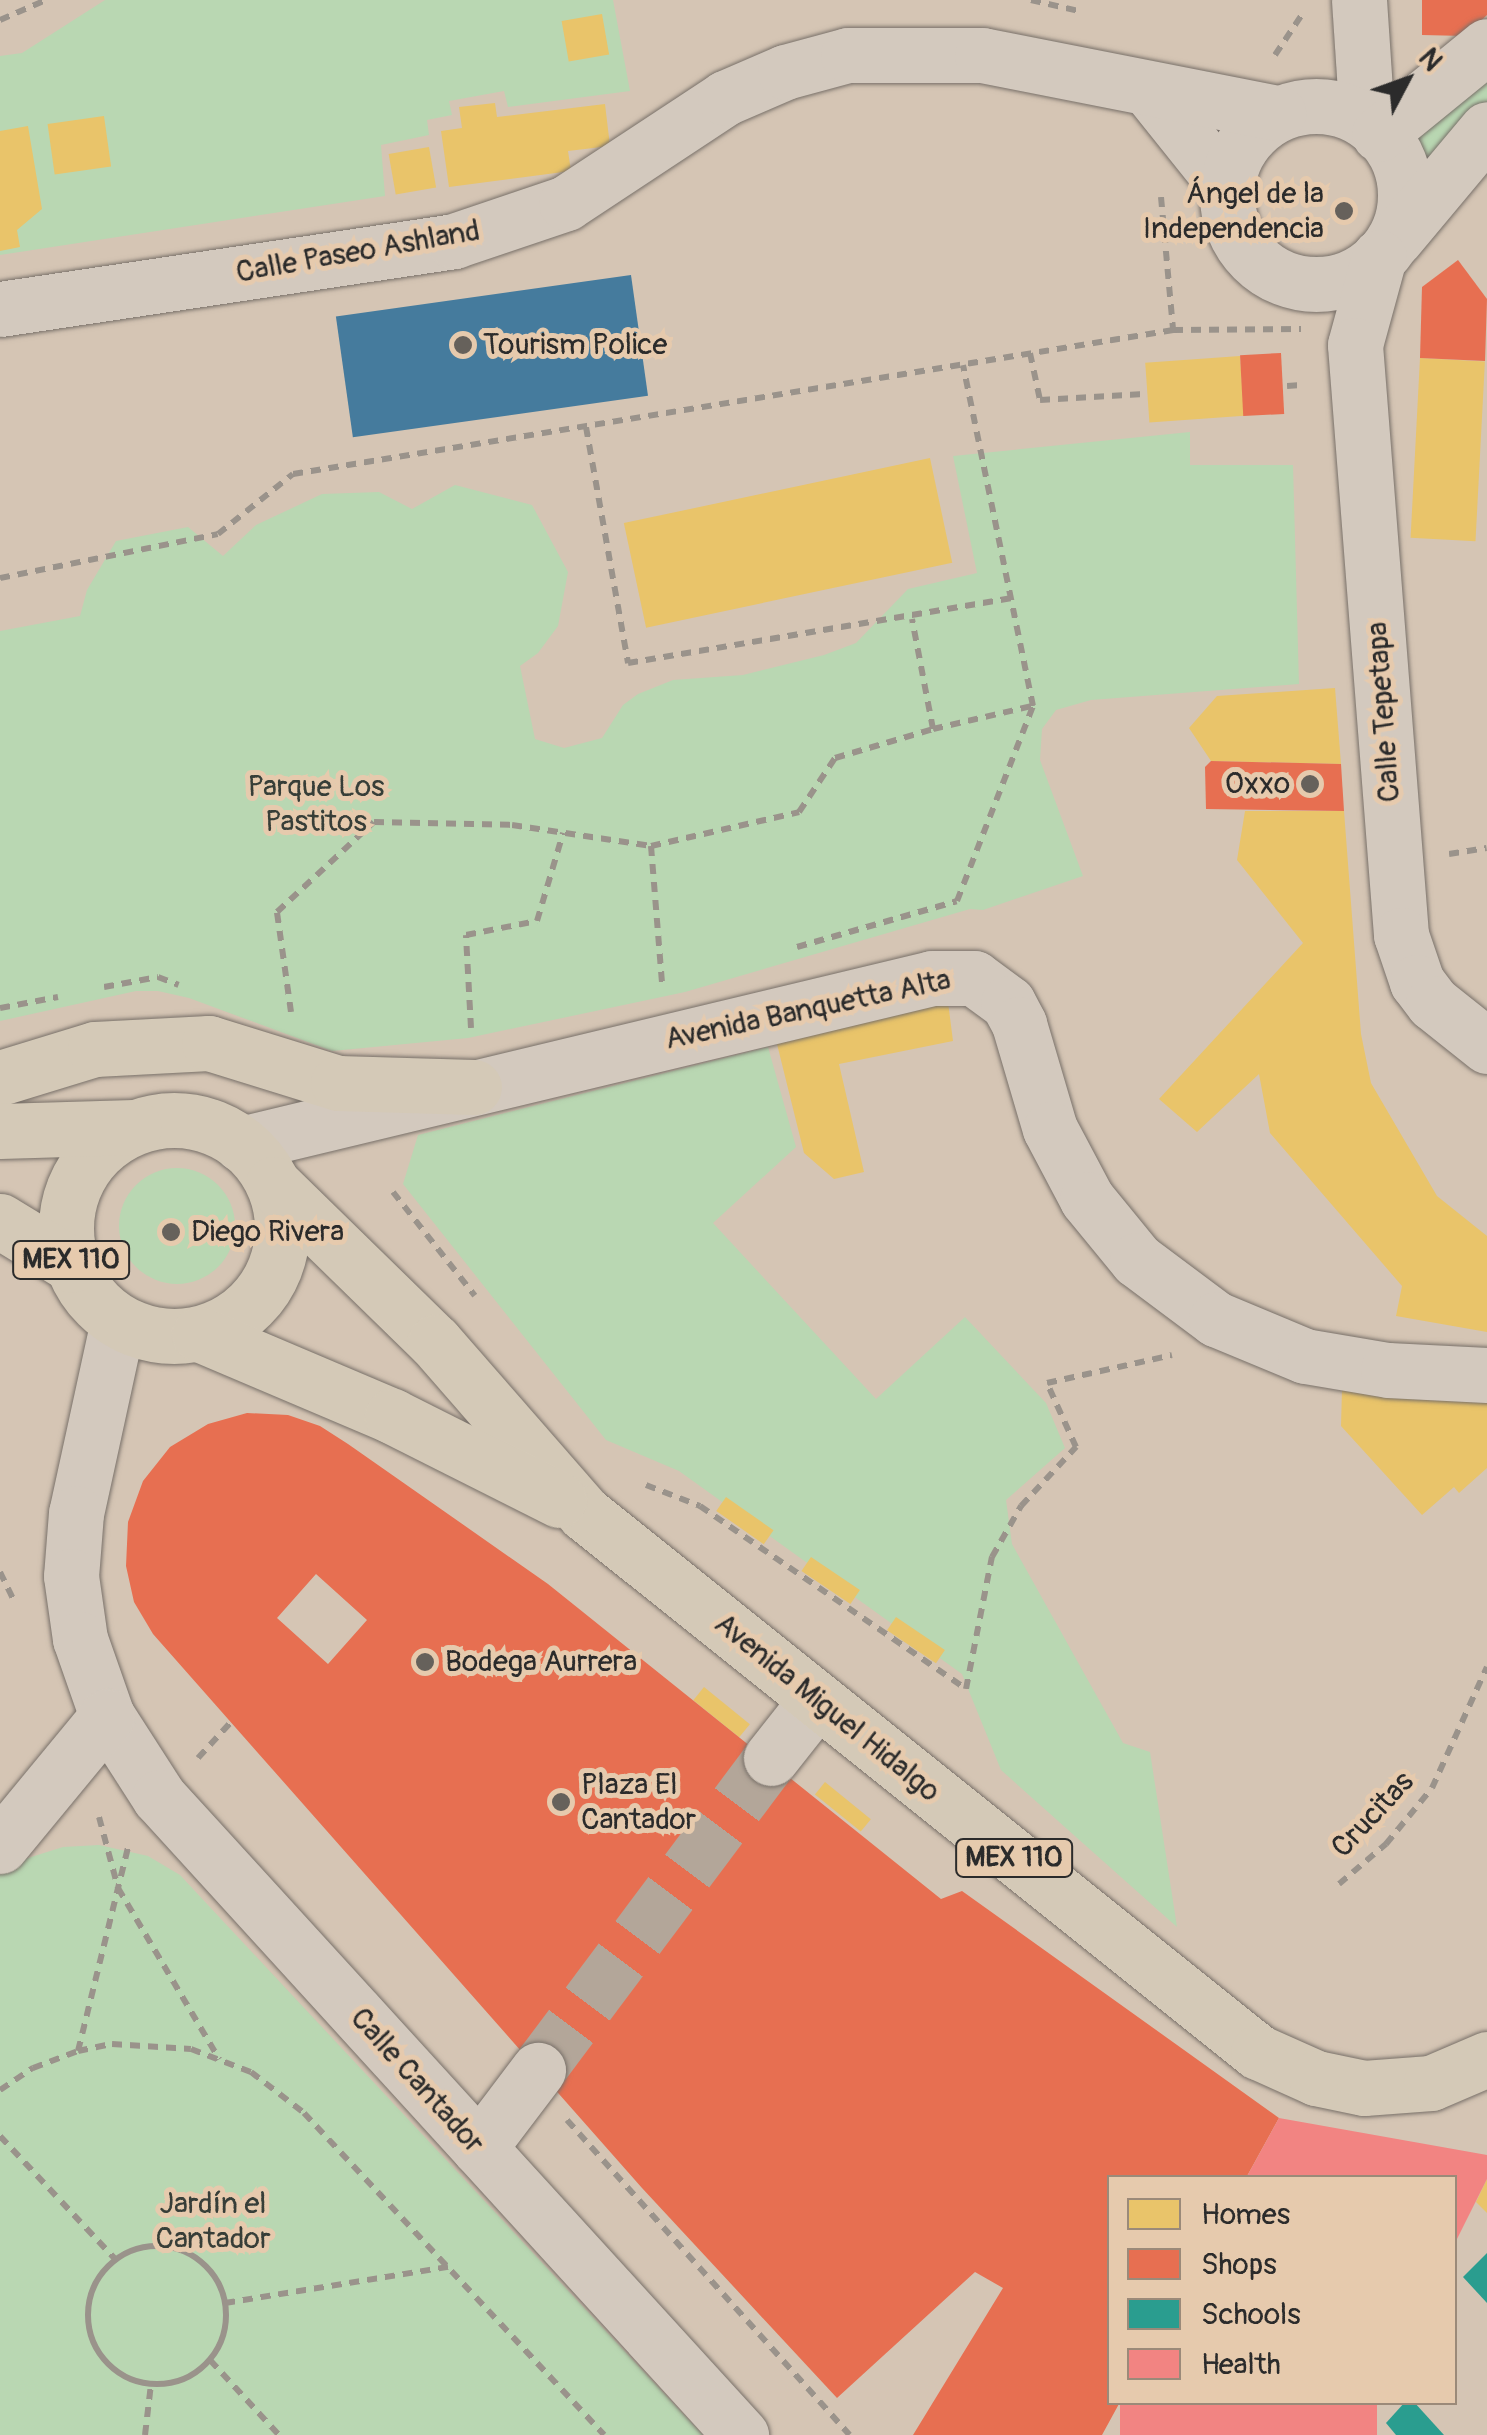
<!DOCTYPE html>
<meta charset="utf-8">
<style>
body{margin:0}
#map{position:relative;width:1487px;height:2435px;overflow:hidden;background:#d5c5b4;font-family:Pangolin,sans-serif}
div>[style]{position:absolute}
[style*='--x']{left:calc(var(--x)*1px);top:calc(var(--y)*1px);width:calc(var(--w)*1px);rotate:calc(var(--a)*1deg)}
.green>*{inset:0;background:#b9d7b2}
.round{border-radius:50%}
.homes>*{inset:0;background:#e9c46a;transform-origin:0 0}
.shops>*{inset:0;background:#e76f51;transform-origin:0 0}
.schools>*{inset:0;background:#2a9d8f}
.health>*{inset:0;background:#f28482;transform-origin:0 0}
.public>*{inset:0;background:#457b9d;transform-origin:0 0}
.minor-tunnel>*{height:55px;margin-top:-27.5px;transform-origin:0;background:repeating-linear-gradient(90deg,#b3a699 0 55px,transparent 0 83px)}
.path>*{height:6px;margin-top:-3px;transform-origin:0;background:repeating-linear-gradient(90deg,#9a938b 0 10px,transparent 0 18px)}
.path>.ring{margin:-3px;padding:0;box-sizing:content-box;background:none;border:6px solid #9a938b;border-radius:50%}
.roads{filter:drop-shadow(0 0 2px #787069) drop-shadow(0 0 2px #787069)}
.minor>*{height:55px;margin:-27.5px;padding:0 27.5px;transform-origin:27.5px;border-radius:27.5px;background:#d3c9be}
.minor>.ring{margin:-27.5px;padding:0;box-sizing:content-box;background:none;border:55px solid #d3c9be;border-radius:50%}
.major>*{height:55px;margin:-27.5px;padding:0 27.5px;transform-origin:27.5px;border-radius:27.5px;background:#d4c9b7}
.major>.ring{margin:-27.5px;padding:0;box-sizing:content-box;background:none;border:55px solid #d4c9b7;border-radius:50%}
.dots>*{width:28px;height:28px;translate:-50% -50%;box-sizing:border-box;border:5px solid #e6caad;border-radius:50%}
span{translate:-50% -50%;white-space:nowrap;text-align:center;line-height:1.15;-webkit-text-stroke:10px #e6caad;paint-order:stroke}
.shield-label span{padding:2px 8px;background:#e6caad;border:2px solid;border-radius:8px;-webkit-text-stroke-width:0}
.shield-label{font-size:28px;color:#2b2b2b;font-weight:700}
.poi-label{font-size:30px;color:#2b2b2b}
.right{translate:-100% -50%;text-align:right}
.left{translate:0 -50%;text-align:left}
.street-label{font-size:30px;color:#2b2b2b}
.park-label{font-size:30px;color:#373e38}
.legend{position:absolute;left:1107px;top:2175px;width:350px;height:230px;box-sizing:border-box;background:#e6caad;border:2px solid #9b8a79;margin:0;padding:12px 18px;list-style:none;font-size:30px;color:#2b2b2b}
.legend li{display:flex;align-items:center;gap:20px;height:50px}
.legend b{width:50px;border:2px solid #9b8a79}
.north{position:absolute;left:1357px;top:30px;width:100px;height:100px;-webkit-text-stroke:8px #e6caad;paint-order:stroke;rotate:49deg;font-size:28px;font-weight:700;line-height:40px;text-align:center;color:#2b2b2b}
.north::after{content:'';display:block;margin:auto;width:35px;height:45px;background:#2b2b2b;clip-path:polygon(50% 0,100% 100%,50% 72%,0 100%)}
</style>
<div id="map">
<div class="green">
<div style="clip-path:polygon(105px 0,613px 0,630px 91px,508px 107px,504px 91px,449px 101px,452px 115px,427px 120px,429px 135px,381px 145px,385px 196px,0 255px,0 56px,22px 53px)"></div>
<div style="clip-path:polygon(1487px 52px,1487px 123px,1431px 159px,1421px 155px,1411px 138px)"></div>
<div style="clip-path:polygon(1190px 432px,1190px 465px,1293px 465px,1299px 684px,1091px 700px,1056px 710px,1042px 729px,1040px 760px,1083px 876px,983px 910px,970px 909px,685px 992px,468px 1038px,332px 1051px,189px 998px,158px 991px,136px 991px,0 1021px,0 631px,80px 616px,87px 590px,116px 541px,188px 527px,223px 556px,256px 525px,322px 494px,379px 492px,412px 509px,455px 485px,532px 505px,568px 572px,558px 626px,538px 653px,520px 666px,535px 739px,564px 748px,602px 738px,623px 705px,638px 694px,673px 680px,743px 675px,824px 655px,856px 643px,908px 589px,977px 573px,953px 456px)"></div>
<div style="clip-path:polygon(768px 1047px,796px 1147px,713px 1223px,876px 1399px,965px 1317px,1046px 1403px,1065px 1448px,1006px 1500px,1012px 1544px,1123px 1743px,1150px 1752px,1177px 1927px,1001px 1770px,962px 1674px,679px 1471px,606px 1440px,403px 1184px,418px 1135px)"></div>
<div class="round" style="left:119px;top:1168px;width:116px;height:116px"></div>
<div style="clip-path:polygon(99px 1845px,148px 1856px,180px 1875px,703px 2435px,0 2435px,0 1874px,28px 1858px,63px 1847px)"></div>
</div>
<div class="homes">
<div style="left:602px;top:14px;width:41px;height:41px;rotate:80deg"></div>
<div style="clip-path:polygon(495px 103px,497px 117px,605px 104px,610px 146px,568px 151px,571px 171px,449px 187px,441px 131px,462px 128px,459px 107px)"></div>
<div style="left:104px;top:116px;width:51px;height:57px;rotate:82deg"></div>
<div style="clip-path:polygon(28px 126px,42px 209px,17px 230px,20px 247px,0 251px,0 131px)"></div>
<div style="left:429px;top:147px;width:41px;height:41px;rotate:80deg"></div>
<div style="left:1240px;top:356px;width:60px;height:95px;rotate:86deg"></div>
<div style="left:1420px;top:358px;width:65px;height:180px;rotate:3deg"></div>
<div style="left:930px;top:458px;width:107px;height:313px;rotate:78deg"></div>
<div style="clip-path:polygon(1335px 688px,1341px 764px,1211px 761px,1189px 728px,1217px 696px)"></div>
<div style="clip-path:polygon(1245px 811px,1344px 811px,1361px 1034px,1371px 1083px,1437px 1196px,1487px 1236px,1487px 1332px,1396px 1316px,1402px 1286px,1270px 1133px,1259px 1074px,1197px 1132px,1159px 1099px,1303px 943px,1237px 860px)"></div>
<div style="clip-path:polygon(948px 1002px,953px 1041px,839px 1064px,864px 1172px,834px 1179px,804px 1153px,776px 1040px)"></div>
<div style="clip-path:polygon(1342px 1389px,1487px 1395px,1487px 1468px,1459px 1493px,1454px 1487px,1422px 1515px,1341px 1426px)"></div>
<div style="left:726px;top:1497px;width:58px;height:17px;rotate:35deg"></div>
<div style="left:811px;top:1557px;width:59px;height:17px;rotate:34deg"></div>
<div style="left:896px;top:1617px;width:59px;height:16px;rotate:34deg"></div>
<div style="left:704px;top:1687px;width:59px;height:17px;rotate:39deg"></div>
<div style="left:825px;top:1782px;width:59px;height:16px;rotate:39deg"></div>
<div style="clip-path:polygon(1487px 2179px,1487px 2213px,1476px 2202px)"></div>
</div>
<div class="shops">
<div style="clip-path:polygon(1422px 0,1487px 0,1487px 15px,1465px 36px,1422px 35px)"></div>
<div style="clip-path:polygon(1458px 260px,1487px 299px,1485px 361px,1420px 358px,1422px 287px)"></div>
<div style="left:1281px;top:353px;width:61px;height:41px;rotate:87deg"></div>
<div style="clip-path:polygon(1211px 761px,1341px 764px,1344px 811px,1206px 809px,1205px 767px)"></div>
<div style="clip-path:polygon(evenodd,247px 1413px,288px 1415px,320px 1426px,348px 1444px,548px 1584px,941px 1899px,962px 1891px,1279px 2118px,1246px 2178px,1110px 2178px,1110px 2402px,1120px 2402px,1102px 2435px,913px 2435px,1003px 2288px,975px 2272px,837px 2398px,642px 2188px,153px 1634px,134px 1602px,126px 1566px,128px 1522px,143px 1481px,170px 1447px,208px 1424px,247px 1413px,316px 1574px,367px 1620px,328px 1664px,277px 1618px,316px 1574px)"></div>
</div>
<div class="schools">
<div style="clip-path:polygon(1487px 2253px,1487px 2303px,1463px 2277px)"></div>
<div style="clip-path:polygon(1405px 2402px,1414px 2402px,1444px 2435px,1396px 2435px,1386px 2423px)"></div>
</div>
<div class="health">
<div style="clip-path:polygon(1279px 2118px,1487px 2155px,1487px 2179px,1454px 2245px,1454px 2178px,1246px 2178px)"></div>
<div style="left:1120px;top:2402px;width:257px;height:38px"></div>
</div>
<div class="public">
<div style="left:631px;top:275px;width:122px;height:298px;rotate:82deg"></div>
</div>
<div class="minor-tunnel">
<div style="--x:538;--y:2070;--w:389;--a:-53.2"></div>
</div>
<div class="path">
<div style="--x:1031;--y:0;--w:53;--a:13"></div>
<div style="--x:0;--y:20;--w:50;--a:-23.5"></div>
<div style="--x:1275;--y:55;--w:47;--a:-56.3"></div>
<div style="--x:1161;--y:197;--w:134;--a:84.8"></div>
<div style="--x:1030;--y:353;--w:48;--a:78"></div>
<div style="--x:1040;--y:400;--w:104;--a:-3.3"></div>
<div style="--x:1287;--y:386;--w:14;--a:-4"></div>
<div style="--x:586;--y:427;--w:240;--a:79.9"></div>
<div style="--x:628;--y:663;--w:388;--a:-9.6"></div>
<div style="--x:0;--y:578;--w:222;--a:-11.4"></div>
<div style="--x:218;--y:534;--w:96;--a:-38.7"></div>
<div style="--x:293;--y:474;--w:892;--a:-9.29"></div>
<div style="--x:1173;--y:330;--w:128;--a:-0.4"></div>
<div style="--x:933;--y:729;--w:102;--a:-13.1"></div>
<div style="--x:651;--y:846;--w:138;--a:85.4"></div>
<div style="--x:1449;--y:854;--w:38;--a:-9"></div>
<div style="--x:797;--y:947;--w:166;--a:-16"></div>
<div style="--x:957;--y:901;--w:209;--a:-68.7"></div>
<div style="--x:1033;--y:706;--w:348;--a:-101.6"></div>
<div style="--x:104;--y:987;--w:55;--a:-10.5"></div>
<div style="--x:158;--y:977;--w:22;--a:21"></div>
<div style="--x:0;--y:1008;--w:59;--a:-10.7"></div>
<div style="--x:291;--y:1012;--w:101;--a:-98"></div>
<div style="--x:277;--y:912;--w:132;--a:-42.9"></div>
<div style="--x:374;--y:822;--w:138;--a:1.2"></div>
<div style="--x:512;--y:825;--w:141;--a:8.6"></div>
<div style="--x:651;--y:846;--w:152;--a:-12.9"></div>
<div style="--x:799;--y:812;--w:65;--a:-56.3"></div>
<div style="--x:835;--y:758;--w:102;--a:-16.5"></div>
<div style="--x:933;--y:729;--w:112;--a:-100.8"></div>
<div style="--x:471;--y:1028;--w:93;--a:-93.1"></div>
<div style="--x:466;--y:935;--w:72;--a:-11.2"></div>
<div style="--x:537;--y:921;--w:92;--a:-73.5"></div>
<div style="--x:393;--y:1192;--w:132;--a:51.7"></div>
<div style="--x:646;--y:1485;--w:58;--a:21.3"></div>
<div style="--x:700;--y:1506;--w:323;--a:34.5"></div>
<div style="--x:966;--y:1689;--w:135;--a:-78.9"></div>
<div style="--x:992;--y:1557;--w:59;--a:-60.4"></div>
<div style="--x:1021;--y:1506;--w:81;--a:-47"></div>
<div style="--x:1076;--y:1447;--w:70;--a:-114.4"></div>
<div style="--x:1047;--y:1383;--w:128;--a:-12.6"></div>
<div style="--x:0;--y:1572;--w:32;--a:64"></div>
<div style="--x:198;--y:1758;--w:49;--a:-47.5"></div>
<div style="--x:99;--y:1817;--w:73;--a:75"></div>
<div style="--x:118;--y:1888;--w:199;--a:59.4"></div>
<div style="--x:1339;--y:1884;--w:62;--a:-40.4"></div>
<div style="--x:1386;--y:1844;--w:72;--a:-50.6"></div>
<div style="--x:1432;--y:1788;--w:133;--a:-65.6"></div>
<div style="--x:78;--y:2051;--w:35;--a:-12"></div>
<div style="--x:112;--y:2044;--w:79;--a:3.6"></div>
<div style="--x:191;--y:2049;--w:64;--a:21"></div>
<div style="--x:251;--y:2072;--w:67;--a:37.7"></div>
<div style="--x:304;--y:2113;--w:440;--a:47"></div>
<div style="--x:0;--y:2090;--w:40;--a:-34"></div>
<div style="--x:33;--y:2068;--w:48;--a:-20.7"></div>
<div style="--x:78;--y:2051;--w:209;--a:-76.2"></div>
<div style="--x:567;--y:2120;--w:423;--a:48.1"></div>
<div style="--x:0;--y:2136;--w:168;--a:46.9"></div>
<div class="ring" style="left:88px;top:2246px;width:132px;height:132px"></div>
<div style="--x:225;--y:2303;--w:226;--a:-9.2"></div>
<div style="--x:210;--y:2360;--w:102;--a:47.4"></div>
<div style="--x:145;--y:2435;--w:51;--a:-83.3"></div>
</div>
<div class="roads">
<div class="minor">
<div style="--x:1359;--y:0;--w:121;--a:86.2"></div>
<div style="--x:1151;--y:92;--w:122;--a:51.3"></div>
<div class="ring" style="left:1227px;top:106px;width:123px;height:123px"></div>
<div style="--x:1379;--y:134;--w:139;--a:-39.2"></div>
<div style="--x:1395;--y:239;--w:143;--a:-50.1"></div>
<div style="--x:1379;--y:257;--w:91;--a:105.3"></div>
<div style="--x:1355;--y:345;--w:592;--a:85.54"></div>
<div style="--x:1401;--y:935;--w:50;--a:71.2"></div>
<div style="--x:1417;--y:982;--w:26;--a:53"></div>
<div style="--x:1433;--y:1003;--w:69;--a:38.5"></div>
<div style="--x:0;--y:309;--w:459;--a:-8.5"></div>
<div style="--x:454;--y:241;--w:118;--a:-18.7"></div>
<div style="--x:566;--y:203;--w:191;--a:-33.4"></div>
<div style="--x:725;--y:98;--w:65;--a:-23.4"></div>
<div style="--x:785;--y:72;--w:65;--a:-15.1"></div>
<div style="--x:848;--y:55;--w:134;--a:0"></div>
<div style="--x:982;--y:55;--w:302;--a:11.1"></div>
<div style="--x:241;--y:1144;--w:711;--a:-13.51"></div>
<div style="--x:932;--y:978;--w:42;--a:0"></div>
<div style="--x:974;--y:978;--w:42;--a:36.3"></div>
<div style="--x:1008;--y:1003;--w:24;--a:62"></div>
<div style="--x:1019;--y:1024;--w:109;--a:73.6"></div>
<div style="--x:1050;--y:1129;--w:79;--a:62.1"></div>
<div style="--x:1087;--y:1199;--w:79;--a:50.7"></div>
<div style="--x:1137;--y:1260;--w:99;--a:36.8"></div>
<div style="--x:1216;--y:1319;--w:96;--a:22.6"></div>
<div style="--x:1305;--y:1356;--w:84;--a:9.6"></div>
<div style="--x:1388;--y:1370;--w:99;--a:2.9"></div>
<div style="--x:118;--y:1321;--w:197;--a:102.3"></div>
<div style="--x:76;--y:1513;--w:63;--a:94.5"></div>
<div style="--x:71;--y:1576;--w:64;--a:81.9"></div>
<div style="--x:80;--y:1639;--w:82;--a:70.7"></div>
<div style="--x:107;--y:1716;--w:96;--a:57.3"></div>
<div style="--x:159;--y:1797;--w:864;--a:47.63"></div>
<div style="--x:771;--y:1758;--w:73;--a:-51.7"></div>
<div style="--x:0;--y:1846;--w:168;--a:-50.5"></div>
<div style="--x:479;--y:2148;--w:98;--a:-52.9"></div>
</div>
<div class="major">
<div style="--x:0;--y:1078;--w:99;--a:-17"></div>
<div style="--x:95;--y:1049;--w:114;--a:-3"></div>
<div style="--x:209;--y:1043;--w:135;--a:17.2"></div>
<div style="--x:338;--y:1083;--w:136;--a:1.7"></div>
<div class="ring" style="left:66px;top:1120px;width:161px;height:161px"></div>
<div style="--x:0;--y:1131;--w:134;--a:-1.7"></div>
<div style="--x:273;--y:1184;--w:226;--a:44.3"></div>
<div style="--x:435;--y:1342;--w:227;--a:48.9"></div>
<div style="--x:584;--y:1513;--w:863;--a:38.65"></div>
<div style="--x:1258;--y:2052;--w:64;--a:24.1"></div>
<div style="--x:1316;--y:2078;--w:49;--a:11.8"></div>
<div style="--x:1364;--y:2088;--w:67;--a:-4.3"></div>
<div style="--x:1431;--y:2083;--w:61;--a:-23.2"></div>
<div style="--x:0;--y:1221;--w:84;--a:31.4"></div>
<div style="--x:199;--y:1334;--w:210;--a:23"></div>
<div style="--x:392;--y:1416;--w:187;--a:26.7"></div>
</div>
</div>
<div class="dots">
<div style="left:1344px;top:211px;background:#66615b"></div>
<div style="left:463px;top:345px;background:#66615b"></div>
<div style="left:1310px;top:784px;background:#66615b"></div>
<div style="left:171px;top:1232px;background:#66615b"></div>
<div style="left:425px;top:1662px;background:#66615b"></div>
<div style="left:561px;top:1802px;background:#66615b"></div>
</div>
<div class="shield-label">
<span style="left:71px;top:1260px">MEX 110</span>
<span style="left:1014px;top:1858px">MEX 110</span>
</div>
<div class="poi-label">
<span class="right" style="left:1324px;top:211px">Ángel de la<br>Independencia</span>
<span class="left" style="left:483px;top:345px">Tourism Police</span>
<span class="right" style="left:1290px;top:784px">Oxxo</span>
<span class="left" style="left:191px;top:1232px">Diego Rivera</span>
<span class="left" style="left:445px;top:1662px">Bodega Aurrera</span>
<span class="left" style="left:581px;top:1802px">Plaza El<br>Cantador</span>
</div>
<div class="street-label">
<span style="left:358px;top:252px;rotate:-10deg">Calle Paseo Ashland</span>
<span style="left:1384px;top:712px;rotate:-94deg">Calle Tepetapa</span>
<span style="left:808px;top:1010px;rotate:-12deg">Avenida Banquetta Alta</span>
<span style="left:827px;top:1708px;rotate:39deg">Avenida Miguel Hidalgo</span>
<span style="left:1373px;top:1815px;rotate:-47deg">Crucitas</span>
<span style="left:417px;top:2081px;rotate:48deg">Calle Cantador</span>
</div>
<div class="park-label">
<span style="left:316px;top:804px">Parque Los<br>Pastitos</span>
<span style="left:213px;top:2221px">Jardín el<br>Cantador</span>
</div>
<ul class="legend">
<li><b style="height:28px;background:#e9c46a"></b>Homes</li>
<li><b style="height:28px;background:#e76f51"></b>Shops</li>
<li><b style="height:28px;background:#2a9d8f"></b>Schools</li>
<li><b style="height:28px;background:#f28482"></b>Health</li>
</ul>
<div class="north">N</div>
</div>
